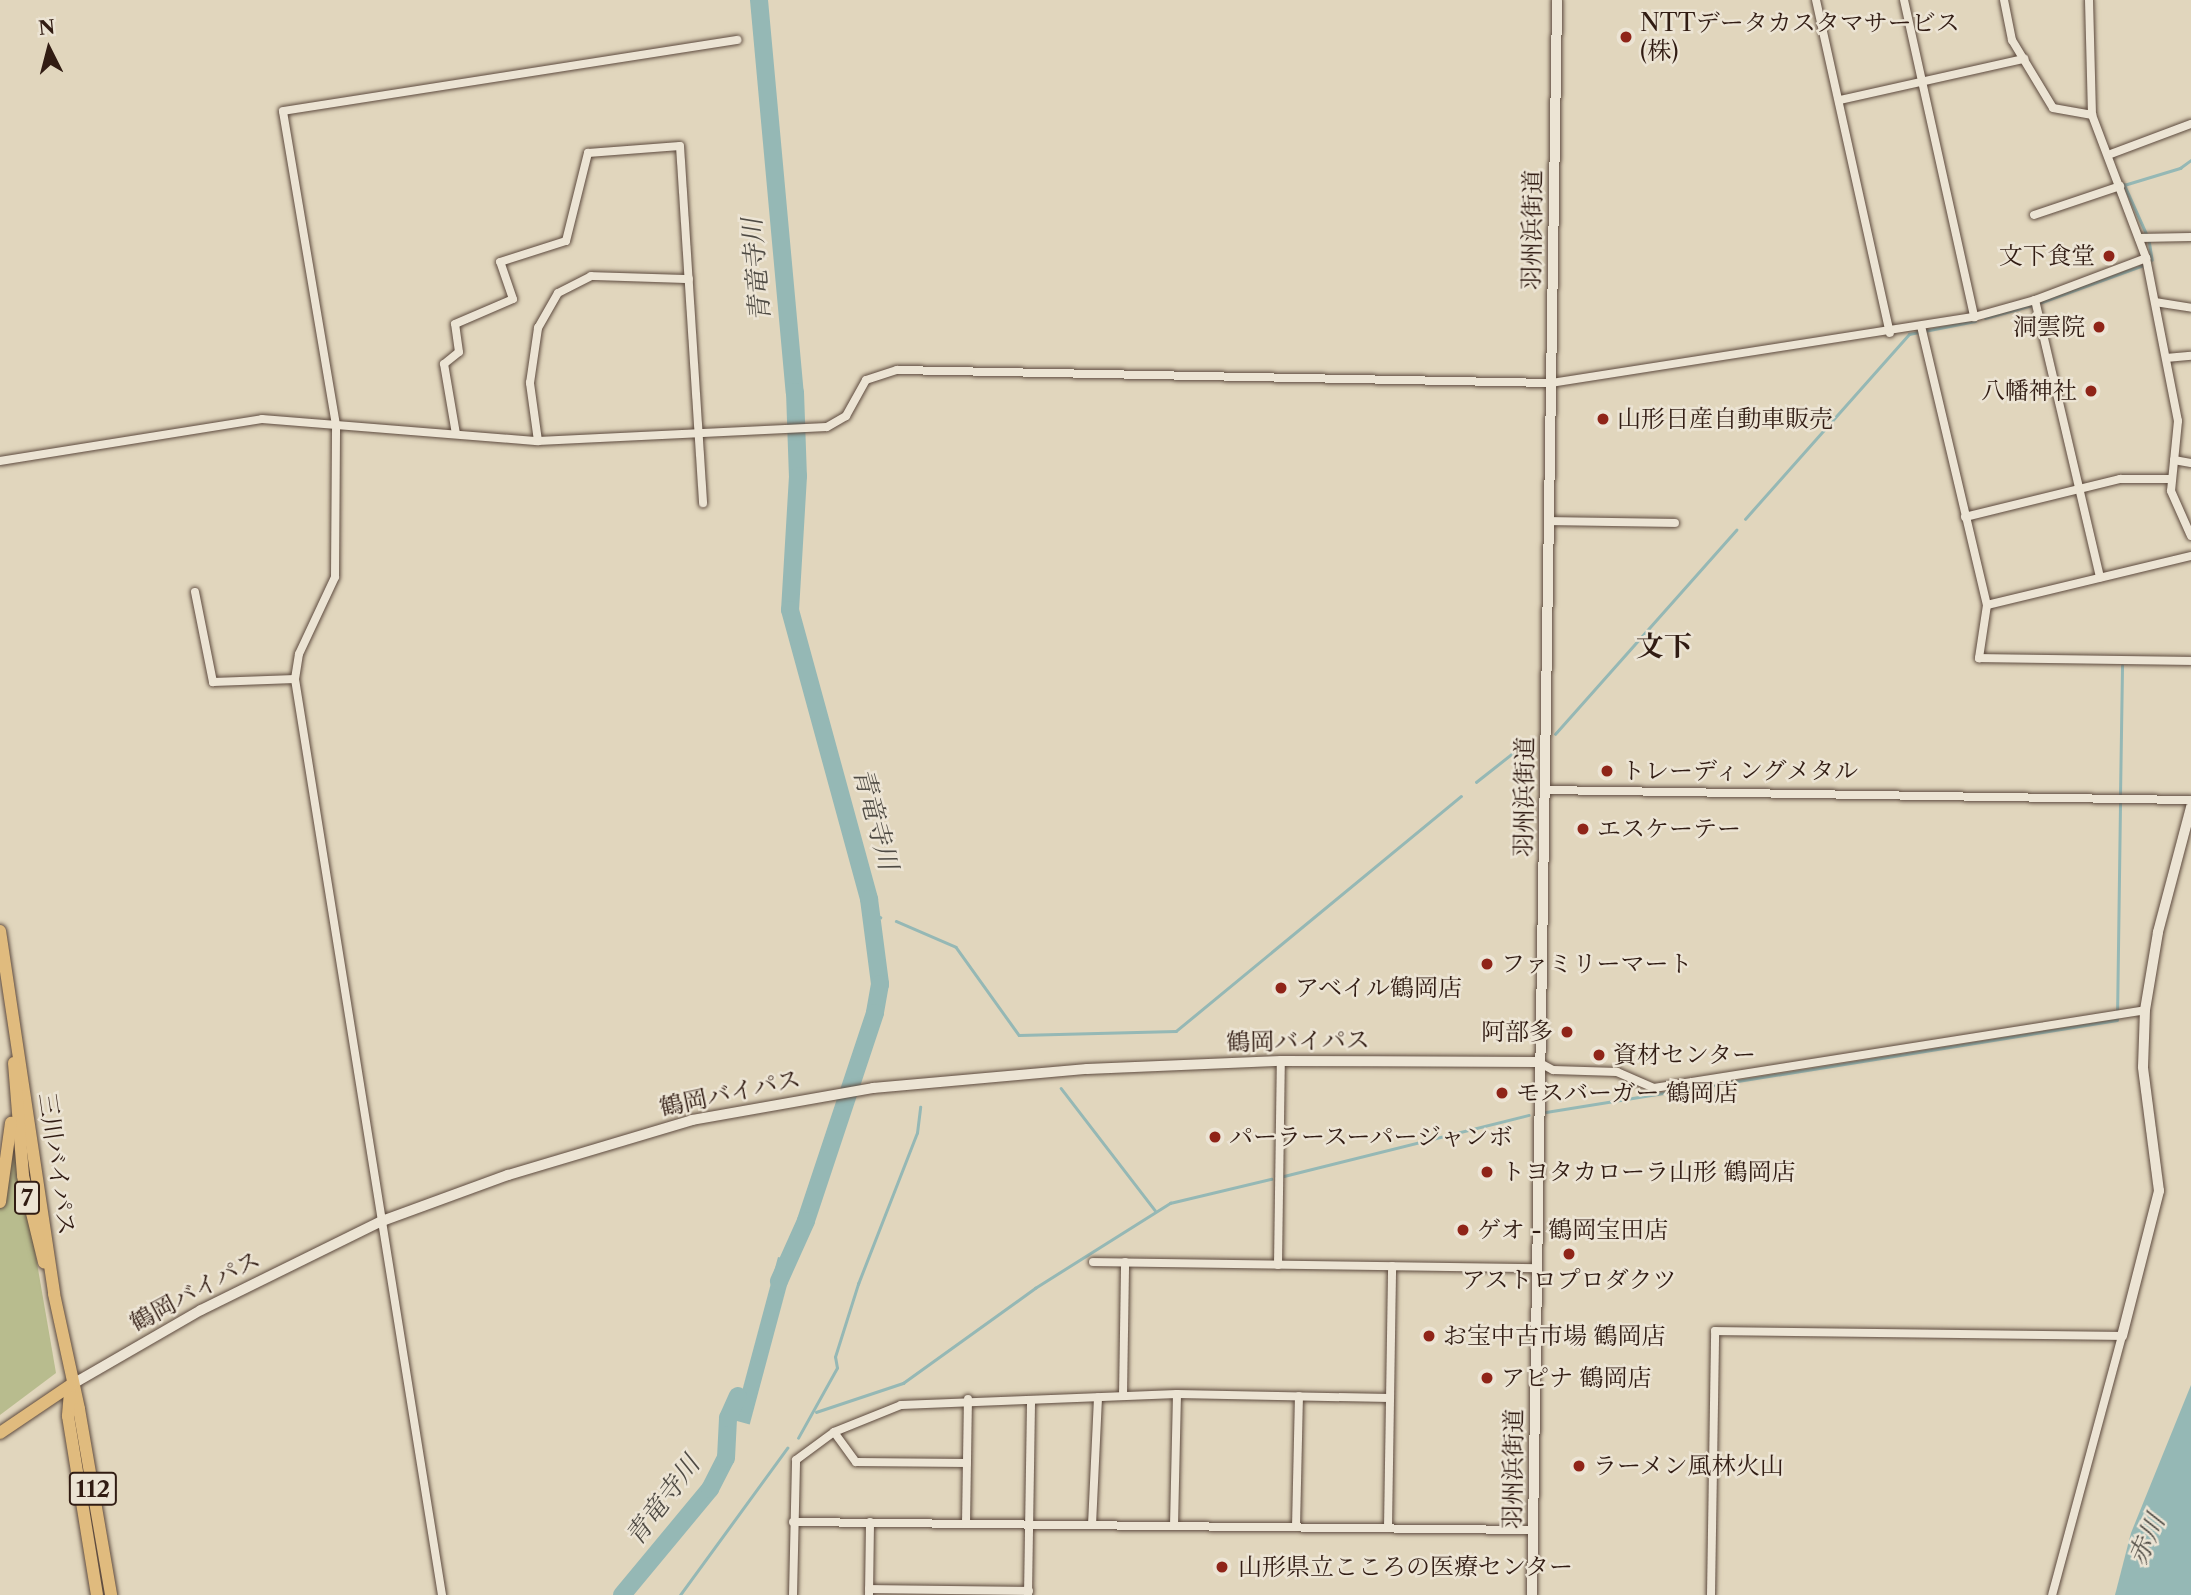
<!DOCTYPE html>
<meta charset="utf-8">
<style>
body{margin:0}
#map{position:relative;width:2191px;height:1595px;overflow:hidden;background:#e1d6bd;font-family:"Libre Caslon Text","Noto Serif JP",serif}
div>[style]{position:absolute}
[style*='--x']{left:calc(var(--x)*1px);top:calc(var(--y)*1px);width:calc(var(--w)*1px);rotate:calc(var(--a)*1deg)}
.green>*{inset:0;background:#b8bc8e}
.water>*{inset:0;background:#95b8b5;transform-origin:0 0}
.stream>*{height:2.5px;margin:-1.25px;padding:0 1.25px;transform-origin:1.25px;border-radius:1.25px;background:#95b8b5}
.river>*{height:18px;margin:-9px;padding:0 9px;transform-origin:9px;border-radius:9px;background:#95b8b5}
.roads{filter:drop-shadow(0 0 2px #5d4a3e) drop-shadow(0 0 2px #5d4a3e)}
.minor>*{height:8px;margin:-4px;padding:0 4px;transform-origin:4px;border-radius:4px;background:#ece4d4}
.tertiary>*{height:10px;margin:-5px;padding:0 5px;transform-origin:5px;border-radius:5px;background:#ece4d4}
.secondary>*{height:10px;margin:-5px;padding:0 5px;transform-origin:5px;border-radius:5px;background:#ece4d4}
.trunk>*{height:12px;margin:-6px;padding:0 6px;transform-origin:6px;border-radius:6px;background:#e0bb7e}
.dots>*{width:19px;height:19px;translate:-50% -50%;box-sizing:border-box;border:4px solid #ece4d4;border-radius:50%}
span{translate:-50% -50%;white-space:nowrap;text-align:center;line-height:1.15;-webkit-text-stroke:5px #ece4d4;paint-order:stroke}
.shield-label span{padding:2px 5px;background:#ece4d4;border:2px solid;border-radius:5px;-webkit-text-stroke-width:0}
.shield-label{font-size:23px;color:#311c13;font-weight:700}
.poi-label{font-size:24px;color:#311c13}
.left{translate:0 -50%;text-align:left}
.right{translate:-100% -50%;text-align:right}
.street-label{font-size:24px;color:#311c13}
.water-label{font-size:26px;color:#4f4b44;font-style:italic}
.quarter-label{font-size:28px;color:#311c13;font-weight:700}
.north{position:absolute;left:14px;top:14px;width:70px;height:70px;-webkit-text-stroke:5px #ece4d4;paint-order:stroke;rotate:354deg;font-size:19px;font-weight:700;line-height:28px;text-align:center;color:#311c13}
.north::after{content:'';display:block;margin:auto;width:24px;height:32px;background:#311c13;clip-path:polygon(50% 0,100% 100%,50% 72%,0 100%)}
</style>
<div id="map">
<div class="green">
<div style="clip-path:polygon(14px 1130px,56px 1373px,0 1415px,0 1198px)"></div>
</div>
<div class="water">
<div style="left:778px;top:1257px;width:16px;height:169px;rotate:15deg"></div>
<div style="clip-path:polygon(2191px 1385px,2191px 1595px,2115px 1595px,2131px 1533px)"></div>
</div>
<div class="stream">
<div style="--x:2146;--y:234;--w:54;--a:-114.2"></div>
<div style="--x:2124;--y:185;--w:59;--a:-16.9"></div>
<div style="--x:2180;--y:168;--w:14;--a:-36"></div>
<div style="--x:2149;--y:240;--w:20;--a:81"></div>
<div style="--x:2039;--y:303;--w:112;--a:-19.9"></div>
<div style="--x:1985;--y:318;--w:50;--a:-15.2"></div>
<div style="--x:1745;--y:519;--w:247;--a:-48.4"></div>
<div style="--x:1909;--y:334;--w:67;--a:-11.1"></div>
<div style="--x:1555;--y:734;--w:273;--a:-48.4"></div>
<div style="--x:1476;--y:782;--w:71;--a:-38.2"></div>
<div style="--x:2120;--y:796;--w:130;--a:-89.1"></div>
<div style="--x:872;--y:914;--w:9;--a:21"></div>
<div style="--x:896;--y:921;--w:65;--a:23.4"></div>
<div style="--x:956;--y:947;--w:108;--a:54.4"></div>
<div style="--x:1019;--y:1035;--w:157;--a:-1.5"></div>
<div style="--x:1176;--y:1031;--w:369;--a:-39.5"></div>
<div style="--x:1061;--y:1088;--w:154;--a:52.4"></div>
<div style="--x:1546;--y:1112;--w:578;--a:-9.15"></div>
<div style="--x:2117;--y:1020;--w:218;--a:-89.2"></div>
<div style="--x:1284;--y:1176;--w:252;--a:-14"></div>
<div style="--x:816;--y:1412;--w:92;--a:-18.4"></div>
<div style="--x:903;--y:1383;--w:163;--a:-35.7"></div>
<div style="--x:1035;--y:1288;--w:160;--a:-32.2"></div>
<div style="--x:1170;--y:1203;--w:104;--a:-13.4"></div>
<div style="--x:798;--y:1438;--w:80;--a:-60.9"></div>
<div style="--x:837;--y:1368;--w:11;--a:-100"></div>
<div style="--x:835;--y:1357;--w:77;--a:-72.5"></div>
<div style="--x:858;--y:1284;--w:162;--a:-68.7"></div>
<div style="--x:917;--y:1133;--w:26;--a:-83"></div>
<div style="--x:680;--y:1595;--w:182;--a:-53.9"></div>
</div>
<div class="river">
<div style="--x:759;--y:0;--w:394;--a:84.8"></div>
<div style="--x:795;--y:392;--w:84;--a:88"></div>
<div style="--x:798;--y:476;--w:134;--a:93.4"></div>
<div style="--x:790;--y:610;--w:300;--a:74.7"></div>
<div style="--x:869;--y:899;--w:86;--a:82.6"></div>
<div style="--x:880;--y:984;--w:29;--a:100"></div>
<div style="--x:875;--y:1013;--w:219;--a:108.4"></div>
<div style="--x:806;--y:1221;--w:66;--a:114.2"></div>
<div style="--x:622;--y:1595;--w:138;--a:-50.3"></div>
<div style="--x:710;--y:1489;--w:35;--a:-63"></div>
<div style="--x:726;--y:1458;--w:40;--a:-87.1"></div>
<div style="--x:728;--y:1418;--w:24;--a:-66"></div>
</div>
<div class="roads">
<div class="minor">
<div style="--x:1816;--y:0;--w:341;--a:77.5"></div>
<div style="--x:1904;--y:0;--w:325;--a:77.5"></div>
<div style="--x:2004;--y:0;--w:41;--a:78.7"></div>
<div style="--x:2012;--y:40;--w:79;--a:58.9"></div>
<div style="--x:2053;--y:108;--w:40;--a:10"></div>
<div style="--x:2089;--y:0;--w:115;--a:88.5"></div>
<div style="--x:2092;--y:115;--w:153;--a:69.3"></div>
<div style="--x:2146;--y:258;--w:166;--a:78.9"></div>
<div style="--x:2178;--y:421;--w:70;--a:95.7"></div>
<div style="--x:2171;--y:491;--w:49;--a:66"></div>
<div style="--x:1840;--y:100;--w:189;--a:-12.6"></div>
<div style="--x:2108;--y:155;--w:89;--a:-20.5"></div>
<div style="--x:2034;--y:215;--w:91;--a:-18.6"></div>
<div style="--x:2139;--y:238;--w:52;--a:-1.1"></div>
<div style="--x:2035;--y:300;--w:285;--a:76.8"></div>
<div style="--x:2155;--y:302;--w:36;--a:9"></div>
<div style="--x:1921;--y:326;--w:287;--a:76.7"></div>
<div style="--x:1987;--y:605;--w:54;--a:98.6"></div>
<div style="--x:1979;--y:658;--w:212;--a:0.8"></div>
<div style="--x:2166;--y:358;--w:25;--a:-5"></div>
<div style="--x:456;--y:434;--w:71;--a:-99.7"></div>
<div style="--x:444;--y:364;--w:19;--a:-39"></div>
<div style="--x:459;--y:352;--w:28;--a:-98"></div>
<div style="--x:455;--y:324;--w:63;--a:-23.3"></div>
<div style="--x:513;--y:299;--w:39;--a:-109"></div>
<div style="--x:500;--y:262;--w:69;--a:-17.7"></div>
<div style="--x:566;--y:241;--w:91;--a:-76"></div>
<div style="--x:588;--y:153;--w:92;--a:-4.4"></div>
<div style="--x:680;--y:146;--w:358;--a:86.3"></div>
<div style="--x:538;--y:441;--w:59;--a:-97.9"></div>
<div style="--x:530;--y:383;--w:56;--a:-81.7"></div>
<div style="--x:538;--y:328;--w:40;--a:-60.3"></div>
<div style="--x:558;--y:293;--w:37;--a:-27"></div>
<div style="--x:591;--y:276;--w:98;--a:1.8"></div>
<div style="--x:2174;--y:460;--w:17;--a:10"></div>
<div style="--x:0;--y:461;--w:265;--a:-9.1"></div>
<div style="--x:262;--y:419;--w:277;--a:4.6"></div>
<div style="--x:538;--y:441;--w:289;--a:-2.8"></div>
<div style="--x:827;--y:427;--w:22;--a:-30"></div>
<div style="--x:846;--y:416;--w:41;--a:-60.9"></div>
<div style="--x:866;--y:380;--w:33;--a:-18"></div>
<div style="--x:897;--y:370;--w:654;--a:1.14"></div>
<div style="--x:1551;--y:383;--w:428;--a:-8.9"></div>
<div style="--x:1974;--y:317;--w:63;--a:-15.6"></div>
<div style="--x:2035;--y:300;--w:119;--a:-20.7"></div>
<div style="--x:1965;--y:517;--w:160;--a:-13.8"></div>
<div style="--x:2120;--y:479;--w:51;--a:0"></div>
<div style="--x:1549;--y:521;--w:126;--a:0.9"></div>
<div style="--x:195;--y:592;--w:92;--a:78.7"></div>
<div style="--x:213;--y:682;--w:82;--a:-2.1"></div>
<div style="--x:1987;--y:605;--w:210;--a:-13.5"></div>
<div style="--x:1545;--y:790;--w:646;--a:0.89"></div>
<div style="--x:1538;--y:1062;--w:17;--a:28"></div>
<div style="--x:1553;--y:1070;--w:64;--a:1.8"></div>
<div style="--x:1617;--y:1072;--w:40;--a:23.4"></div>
<div style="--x:1654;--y:1088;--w:497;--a:-9"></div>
<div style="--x:1093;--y:1262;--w:443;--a:0.8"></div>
<div style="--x:1278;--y:1265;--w:204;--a:-89.2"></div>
<div style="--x:1123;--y:1396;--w:134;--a:-89.1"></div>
<div style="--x:834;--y:1432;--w:37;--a:54"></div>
<div style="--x:856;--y:1462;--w:111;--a:0.5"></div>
<div style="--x:793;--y:1522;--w:740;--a:0.62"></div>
<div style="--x:966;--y:1524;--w:125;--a:-89.1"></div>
<div style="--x:1092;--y:1525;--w:128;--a:-87.3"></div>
<div style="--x:1174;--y:1526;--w:132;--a:-88.7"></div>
<div style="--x:1296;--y:1527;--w:131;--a:-88.7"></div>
<div style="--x:1388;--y:1528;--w:262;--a:-89.1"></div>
<div style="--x:869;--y:1589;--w:160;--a:0.7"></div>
<div style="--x:442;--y:1595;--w:928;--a:-99.12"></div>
<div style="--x:295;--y:679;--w:25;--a:-81"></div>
<div style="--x:299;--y:654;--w:85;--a:-64.9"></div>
<div style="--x:335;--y:577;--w:152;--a:-89.6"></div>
<div style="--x:336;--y:425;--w:318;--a:-99.6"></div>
<div style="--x:283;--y:111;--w:460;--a:-8.9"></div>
<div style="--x:793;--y:1595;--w:135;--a:-88.7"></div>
<div style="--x:796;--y:1460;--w:47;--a:-36.4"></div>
<div style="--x:834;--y:1432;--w:72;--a:-21.9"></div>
<div style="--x:901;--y:1405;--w:276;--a:-2.3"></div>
<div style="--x:1177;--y:1394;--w:213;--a:1.1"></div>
<div style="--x:869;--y:1595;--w:73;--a:-89.2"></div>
<div style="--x:1028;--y:1595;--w:195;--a:-89.1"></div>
<div style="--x:1711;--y:1595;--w:264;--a:-89.1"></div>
<div style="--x:1715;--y:1331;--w:407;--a:0.7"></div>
<div style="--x:2122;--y:1336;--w:268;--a:105.1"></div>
</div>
<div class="tertiary">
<div style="--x:2122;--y:1336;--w:150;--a:-75.7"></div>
<div style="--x:2159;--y:1191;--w:125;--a:-97.4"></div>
<div style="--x:2143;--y:1067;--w:57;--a:-88"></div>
<div style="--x:2145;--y:1010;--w:79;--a:-80.5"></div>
<div style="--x:2158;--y:932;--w:129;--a:-75.2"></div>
</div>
<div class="secondary">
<div style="--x:71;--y:1385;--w:150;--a:-30"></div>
<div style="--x:201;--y:1310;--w:202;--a:-26.2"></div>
<div style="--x:382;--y:1221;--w:134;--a:-20.1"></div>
<div style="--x:508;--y:1175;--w:192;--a:-16.6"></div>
<div style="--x:692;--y:1120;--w:184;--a:-10"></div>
<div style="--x:873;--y:1088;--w:215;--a:-5.1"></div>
<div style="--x:1087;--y:1069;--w:194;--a:-2.4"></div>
<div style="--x:1281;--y:1061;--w:257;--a:0.2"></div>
<div style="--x:1532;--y:1595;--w:1595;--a:-89.1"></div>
</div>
<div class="trunk">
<div style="--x:0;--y:931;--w:367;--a:81.5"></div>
<div style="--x:54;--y:1294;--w:118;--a:77.7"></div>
<div style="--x:79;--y:1409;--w:189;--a:80.2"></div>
<div style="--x:14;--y:1063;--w:113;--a:85.4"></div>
<div style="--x:23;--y:1176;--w:89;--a:76.3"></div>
<div style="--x:0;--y:1202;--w:80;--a:-82.1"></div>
<div style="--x:70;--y:1392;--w:24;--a:95"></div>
<div style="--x:68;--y:1416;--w:181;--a:80.8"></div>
<div style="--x:0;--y:1433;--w:86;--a:-34.1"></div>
</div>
</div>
<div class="dots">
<div style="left:1626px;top:37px;background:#8f2418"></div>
<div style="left:2109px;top:256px;background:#8f2418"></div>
<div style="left:2099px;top:327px;background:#8f2418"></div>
<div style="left:2091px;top:391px;background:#8f2418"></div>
<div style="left:1603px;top:419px;background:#8f2418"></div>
<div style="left:1607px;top:771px;background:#8f2418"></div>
<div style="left:1583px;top:829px;background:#8f2418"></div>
<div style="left:1487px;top:964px;background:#8f2418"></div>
<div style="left:1281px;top:988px;background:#8f2418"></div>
<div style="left:1567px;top:1032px;background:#8f2418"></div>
<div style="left:1599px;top:1055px;background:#8f2418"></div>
<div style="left:1502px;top:1093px;background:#8f2418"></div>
<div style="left:1215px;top:1137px;background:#8f2418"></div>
<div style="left:1487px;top:1172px;background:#8f2418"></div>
<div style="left:1463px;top:1230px;background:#8f2418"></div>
<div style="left:1569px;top:1254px;background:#8f2418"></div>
<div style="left:1429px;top:1336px;background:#8f2418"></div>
<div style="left:1487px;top:1378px;background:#8f2418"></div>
<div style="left:1579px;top:1466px;background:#8f2418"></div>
<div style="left:1222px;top:1567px;background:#8f2418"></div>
</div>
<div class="shield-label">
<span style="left:27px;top:1198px">7</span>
<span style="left:93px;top:1489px">112</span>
</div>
<div class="poi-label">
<span class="left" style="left:1640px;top:37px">NTTデータカスタマサービス<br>(株)</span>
<span class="right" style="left:2095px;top:256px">文下食堂</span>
<span class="right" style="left:2085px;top:327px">洞雲院</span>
<span class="right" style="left:2077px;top:391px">八幡神社</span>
<span class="left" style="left:1617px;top:419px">山形日産自動車販売</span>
<span class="left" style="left:1621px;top:771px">トレーディングメタル</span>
<span class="left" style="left:1597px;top:829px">エスケーテー</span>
<span class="left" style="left:1501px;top:964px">ファミリーマート</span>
<span class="left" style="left:1295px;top:988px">アベイル鶴岡店</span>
<span class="right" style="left:1553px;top:1032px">阿部多</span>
<span class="left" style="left:1613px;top:1055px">資材センター</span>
<span class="left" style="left:1516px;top:1093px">モスバーガー 鶴岡店</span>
<span class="left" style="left:1229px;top:1137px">パーラースーパージャンボ</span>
<span class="left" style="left:1501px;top:1172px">トヨタカローラ山形 鶴岡店</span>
<span class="left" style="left:1477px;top:1230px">ゲオ - 鶴岡宝田店</span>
<span style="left:1569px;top:1280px">アストロプロダクツ</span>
<span class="left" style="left:1443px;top:1336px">お宝中古市場 鶴岡店</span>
<span class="left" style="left:1501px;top:1378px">アピナ 鶴岡店</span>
<span class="left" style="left:1593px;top:1466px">ラーメン風林火山</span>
<span class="left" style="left:1238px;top:1567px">山形県立こころの医療センター</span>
</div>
<div class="street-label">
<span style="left:1532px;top:230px;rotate:-89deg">羽州浜街道</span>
<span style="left:1524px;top:797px;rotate:-89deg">羽州浜街道</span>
<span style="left:1298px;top:1041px;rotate:-1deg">鶴岡バイパス</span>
<span style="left:730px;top:1093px;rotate:-12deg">鶴岡バイパス</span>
<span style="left:57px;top:1164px;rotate:82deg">三川バイパス</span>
<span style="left:195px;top:1291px;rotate:-28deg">鶴岡バイパス</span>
<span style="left:1513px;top:1469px;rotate:-89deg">羽州浜街道</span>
</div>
<div class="water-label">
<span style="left:757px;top:270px;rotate:-95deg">青竜寺川</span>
<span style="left:875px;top:819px;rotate:75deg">青竜寺川</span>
<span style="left:663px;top:1501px;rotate:-53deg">青竜寺川</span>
<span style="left:2147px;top:1540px;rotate:-66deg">赤川</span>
</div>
<div class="quarter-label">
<span style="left:1664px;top:646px">文下</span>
</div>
<div class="north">N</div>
</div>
